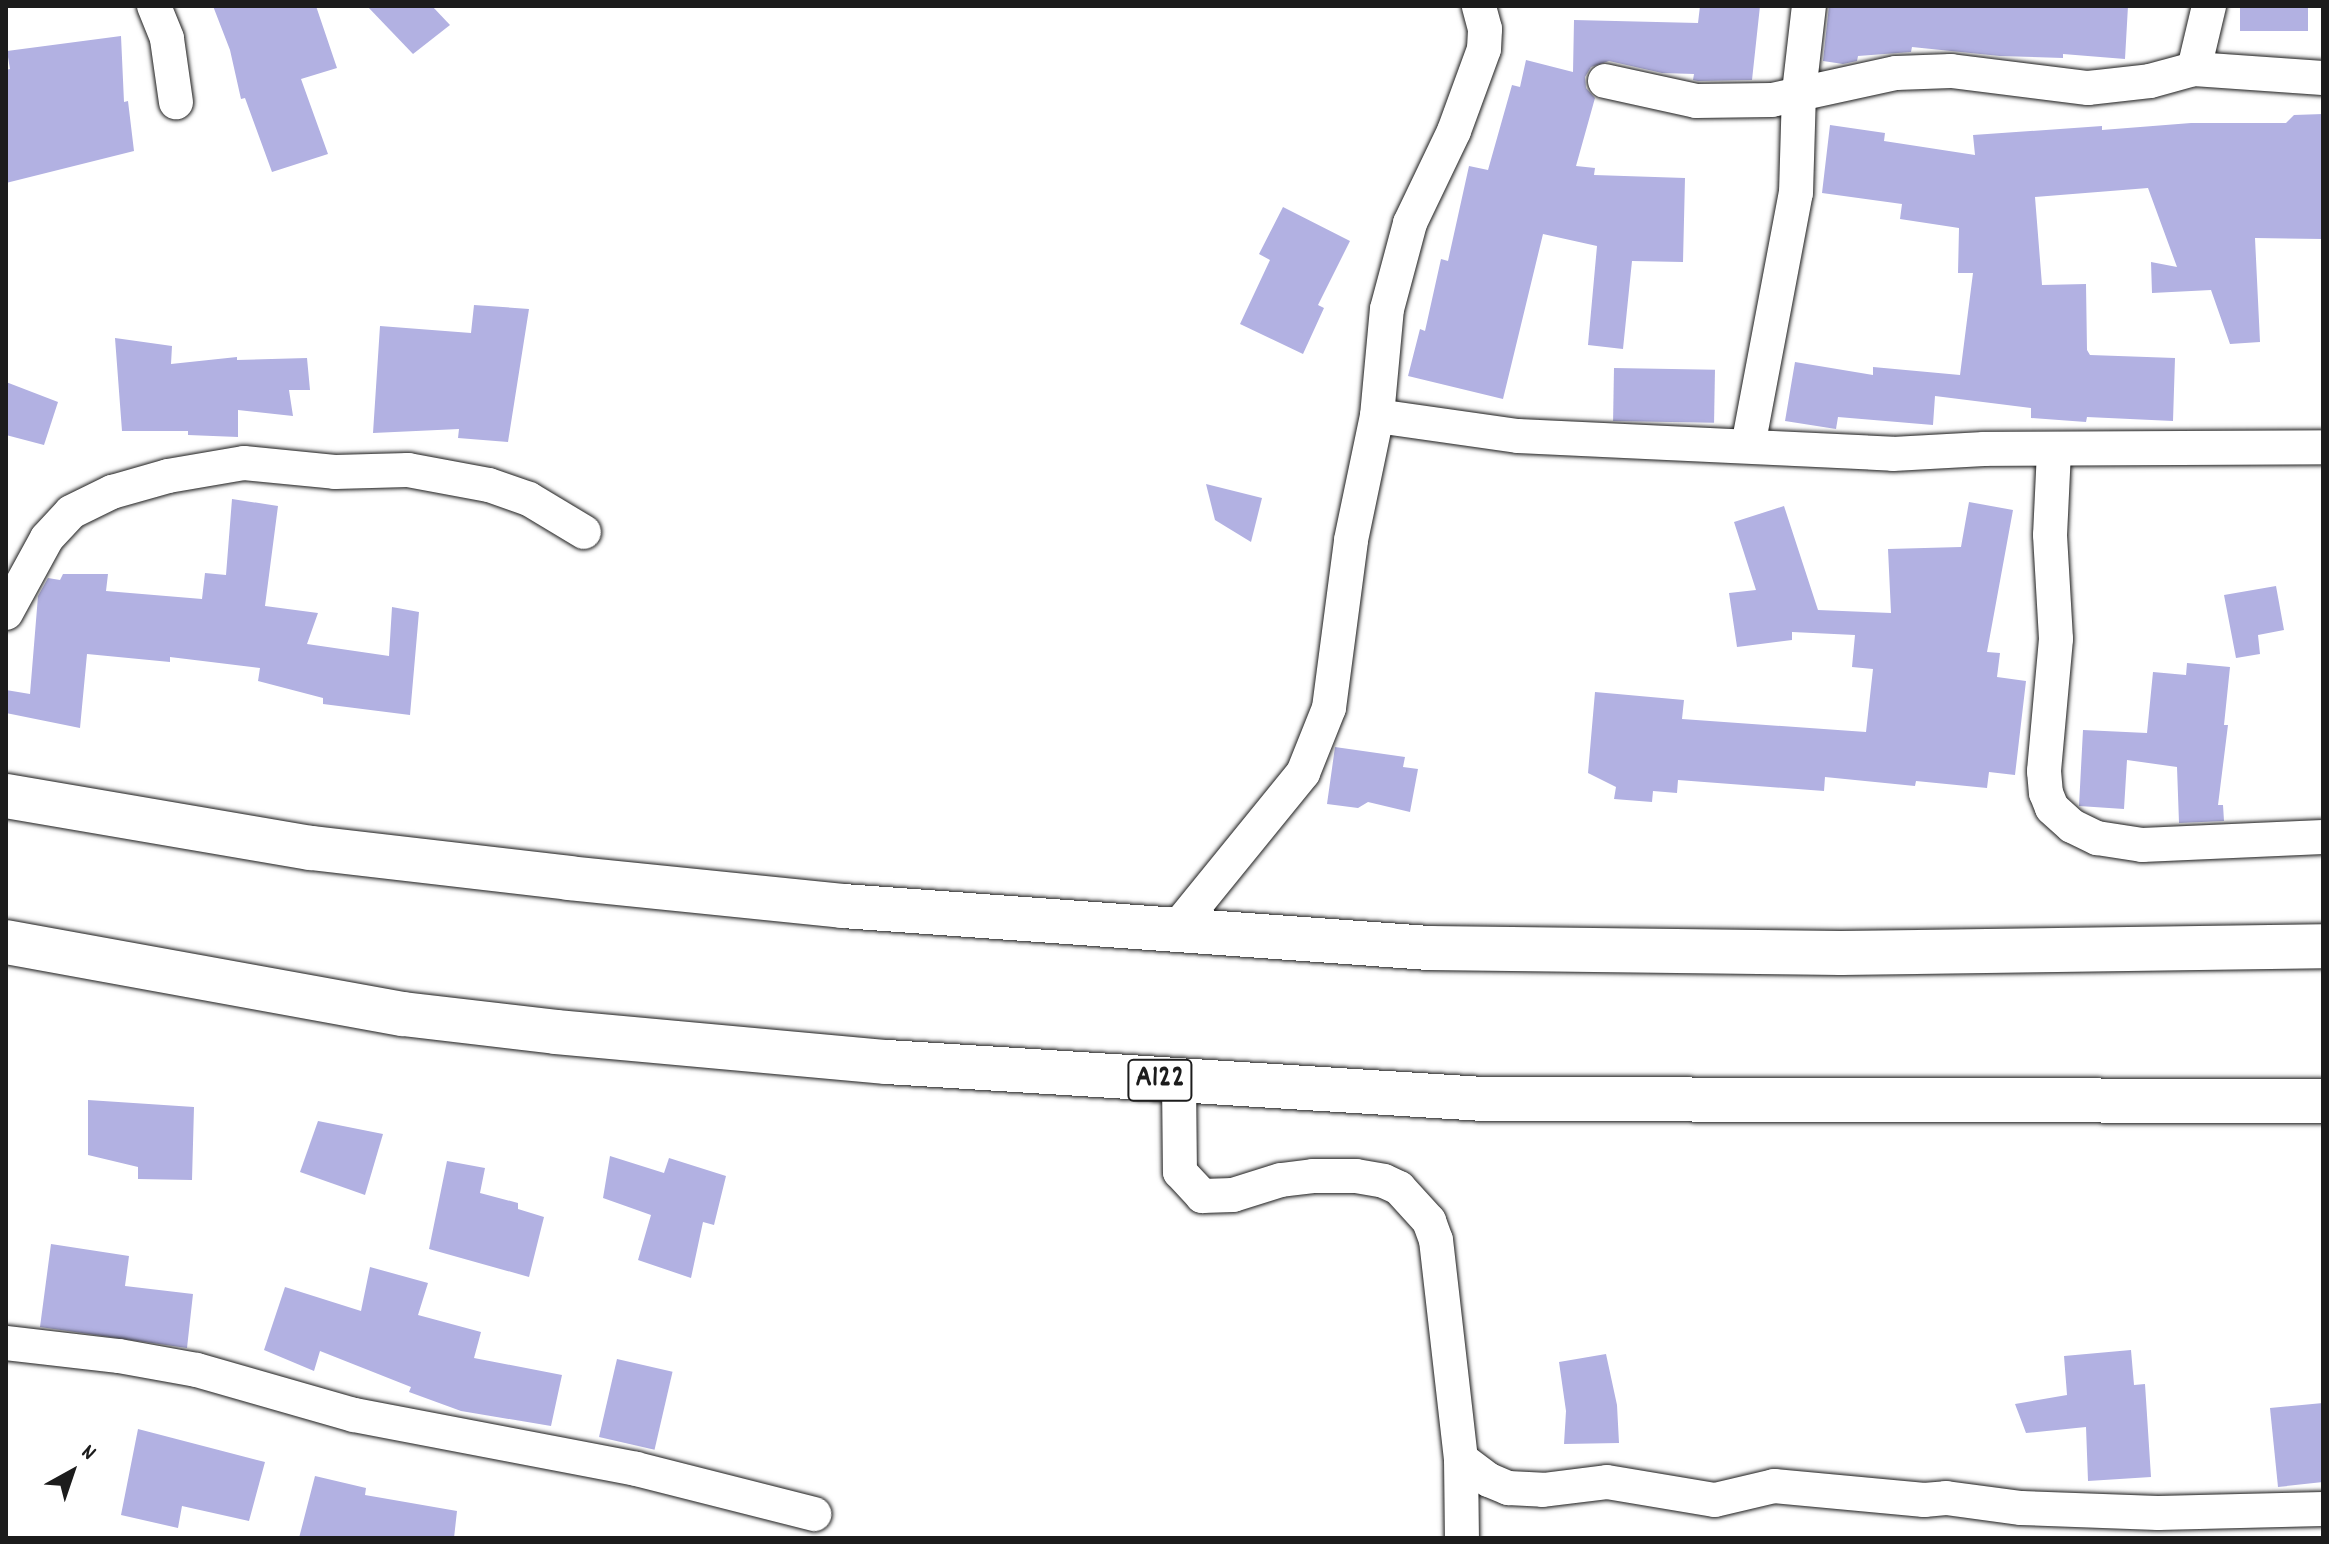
<!DOCTYPE html>
<style>
body{margin:0}
#map{position:relative;width:2329px;height:1544px;overflow:hidden;background:#fff;font-family:Dekko,sans-serif}
div>[style]{position:absolute}
[style*='--x']{left:calc(var(--x)*1px);top:calc(var(--y)*1px);width:calc(var(--w)*1px);rotate:calc(var(--a)*1deg)}
.building>*{inset:0;background:#b2b1e2;transform-origin:0 0}
.roads{filter:drop-shadow(0 0 2px #1c1c1c) drop-shadow(0 0 2px #1c1c1c)}
.street>*{height:34px;margin:-17px;padding:0 17px;transform-origin:17px;border-radius:17px;background:#fff}
.highway>*{height:44px;margin:-22px;padding:0 22px;transform-origin:22px;border-radius:22px;background:#fff}
span{translate:-50% -50%;white-space:nowrap;text-align:center;line-height:1.15;-webkit-text-stroke:7px #fff;paint-order:stroke}
.shield-label span{padding:2px 6px;background:#fff;border:2px solid;border-radius:6px;-webkit-text-stroke-width:0}
.shield-label{font-size:30px;color:#1c1c1c;font-weight:700}
.frame{position:absolute;inset:0;border:8px solid #1c1c1c;pointer-events:none}
.north{position:absolute;left:32px;top:1432px;width:80px;height:80px;-webkit-text-stroke:6px #fff;paint-order:stroke;rotate:40deg;font-size:22px;font-weight:700;line-height:32px;text-align:center;color:#1c1c1c}
.north::after{content:'';display:block;margin:auto;width:28px;height:36px;background:#1c1c1c;clip-path:polygon(50% 0,100% 100%,50% 72%,0 100%)}
</style>
<div id="map">
<div class="building">
<div style="clip-path:polygon(213px 6px,316px 6px,337px 68px,301px 79px,328px 154px,272px 172px,245px 98px,241px 99px,230px 50px)"></div>
<div style="clip-path:polygon(367px 6px,432px 6px,450px 25px,413px 54px)"></div>
<div style="clip-path:polygon(1700px 6px,1760px 6px,1752px 80px,1698px 81px,1693px 80px,1694px 74px,1662px 73px,1609px 61px,1591px 67px,1585px 77px,1586px 88px,1595px 98px,1576px 166px,1595px 168px,1594px 175px,1685px 178px,1683px 262px,1632px 261px,1623px 349px,1588px 345px,1597px 246px,1543px 234px,1503px 399px,1408px 376px,1420px 329px,1425px 331px,1441px 259px,1448px 261px,1469px 166px,1488px 170px,1512px 85px,1520px 87px,1526px 60px,1573px 72px,1574px 20px,1698px 23px)"></div>
<div style="clip-path:polygon(1829px 6px,2128px 6px,2125px 59px,2063px 54px,2063px 58px,2000px 56px,1912px 47px,1911px 52px,1858px 56px,1857px 61px,1843px 64px,1823px 61px)"></div>
<div style="left:2240px;top:6px;width:68px;height:25px"></div>
<div style="clip-path:polygon(121px 36px,124px 102px,128px 101px,134px 151px,6px 183px,6px 70px,10px 69px,7px 51px)"></div>
<div style="clip-path:polygon(2323px 114px,2323px 239px,2255px 238px,2260px 342px,2230px 344px,2211px 290px,2152px 293px,2151px 262px,2177px 267px,2148px 188px,2035px 197px,2042px 285px,2086px 284px,2087px 350px,2090px 355px,2175px 358px,2173px 421px,2087px 417px,2086px 422px,2031px 418px,2031px 408px,1935px 396px,1933px 425px,1838px 417px,1836px 429px,1785px 421px,1795px 362px,1873px 375px,1873px 367px,1960px 375px,1973px 273px,1958px 273px,1959px 228px,1900px 219px,1902px 204px,1822px 193px,1830px 125px,1885px 133px,1884px 141px,1975px 155px,1973px 135px,2102px 126px,2102px 130px,2191px 123px,2286px 123px,2294px 115px)"></div>
<div style="clip-path:polygon(1283px 207px,1350px 241px,1318px 305px,1324px 308px,1303px 354px,1240px 324px,1270px 260px,1259px 254px)"></div>
<div style="clip-path:polygon(474px 305px,529px 309px,508px 442px,458px 438px,459px 429px,373px 433px,380px 326px,471px 333px)"></div>
<div style="clip-path:polygon(115px 338px,172px 346px,171px 364px,237px 357px,237px 360px,307px 358px,310px 390px,289px 390px,293px 416px,238px 410px,238px 437px,188px 435px,188px 431px,122px 431px)"></div>
<div style="left:1614px;top:368px;width:101px;height:53px;rotate:1deg"></div>
<div style="clip-path:polygon(6px 382px,58px 402px,44px 445px,6px 435px)"></div>
<div style="clip-path:polygon(1206px 484px,1262px 498px,1251px 542px,1215px 520px)"></div>
<div style="clip-path:polygon(232px 499px,278px 506px,265px 606px,318px 613px,307px 644px,389px 656px,392px 607px,419px 612px,410px 715px,323px 704px,323px 698px,258px 681px,260px 668px,170px 657px,170px 662px,87px 654px,80px 728px,6px 713px,6px 690px,30px 694px,38px 596px,48px 578px,60px 580px,63px 574px,108px 574px,106px 591px,202px 599px,205px 573px,226px 575px)"></div>
<div style="clip-path:polygon(1969px 502px,2013px 510px,1987px 652px,2000px 653px,1997px 677px,2026px 681px,2015px 775px,1989px 772px,1987px 788px,1916px 781px,1915px 786px,1825px 777px,1824px 791px,1678px 780px,1677px 793px,1653px 791px,1652px 802px,1614px 799px,1616px 787px,1588px 773px,1595px 692px,1684px 700px,1682px 719px,1866px 732px,1873px 669px,1852px 667px,1855px 635px,1792px 632px,1792px 640px,1737px 647px,1729px 593px,1756px 590px,1734px 522px,1784px 506px,1818px 610px,1891px 613px,1888px 549px,1961px 547px)"></div>
<div style="clip-path:polygon(2276px 586px,2284px 630px,2258px 635px,2260px 654px,2236px 658px,2224px 595px)"></div>
<div style="clip-path:polygon(2187px 663px,2230px 667px,2224px 725px,2228px 725px,2218px 805px,2223px 805px,2224px 821px,2179px 823px,2177px 767px,2127px 760px,2124px 809px,2079px 806px,2083px 730px,2147px 733px,2153px 672px,2186px 675px)"></div>
<div style="clip-path:polygon(1335px 747px,1405px 757px,1403px 767px,1418px 769px,1410px 812px,1368px 802px,1358px 808px,1327px 804px)"></div>
<div style="clip-path:polygon(88px 1100px,194px 1107px,192px 1180px,138px 1179px,138px 1167px,88px 1155px)"></div>
<div style="clip-path:polygon(318px 1121px,383px 1134px,365px 1195px,300px 1172px)"></div>
<div style="clip-path:polygon(610px 1156px,664px 1173px,669px 1158px,726px 1176px,714px 1225px,703px 1222px,691px 1278px,638px 1260px,651px 1215px,603px 1198px)"></div>
<div style="clip-path:polygon(447px 1161px,485px 1168px,480px 1193px,518px 1203px,518px 1209px,544px 1217px,529px 1277px,429px 1249px)"></div>
<div style="clip-path:polygon(51px 1244px,129px 1256px,125px 1286px,193px 1294px,187px 1348px,40px 1327px)"></div>
<div style="clip-path:polygon(370px 1267px,428px 1283px,418px 1315px,481px 1332px,474px 1358px,562px 1375px,551px 1426px,461px 1411px,409px 1392px,411px 1387px,320px 1351px,314px 1371px,264px 1350px,285px 1287px,361px 1311px)"></div>
<div style="clip-path:polygon(2131px 1350px,2134px 1385px,2145px 1384px,2151px 1477px,2088px 1481px,2086px 1427px,2026px 1433px,2015px 1404px,2067px 1395px,2064px 1356px)"></div>
<div style="clip-path:polygon(1606px 1354px,1617px 1405px,1619px 1443px,1564px 1444px,1566px 1411px,1559px 1362px)"></div>
<div style="left:617px;top:1359px;width:57px;height:80px;rotate:13deg"></div>
<div style="clip-path:polygon(2323px 1403px,2323px 1482px,2278px 1487px,2270px 1408px)"></div>
<div style="clip-path:polygon(138px 1429px,265px 1462px,249px 1521px,182px 1506px,178px 1528px,121px 1515px)"></div>
<div style="clip-path:polygon(315px 1476px,366px 1488px,365px 1495px,457px 1511px,454px 1538px,299px 1538px)"></div>
</div>
<div class="roads">
<div class="street">
<div style="--x:154;--y:6;--w:35;--a:68"></div>
<div style="--x:167;--y:39;--w:64;--a:81.9"></div>
<div style="--x:2194;--y:69;--w:65;--a:-76.6"></div>
<div style="--x:1605;--y:81;--w:93;--a:12.4"></div>
<div style="--x:1696;--y:101;--w:76;--a:-0.8"></div>
<div style="--x:1772;--y:100;--w:127;--a:-12.3"></div>
<div style="--x:1896;--y:73;--w:55;--a:-2.1"></div>
<div style="--x:1951;--y:71;--w:138;--a:7.1"></div>
<div style="--x:2088;--y:88;--w:62;--a:-6.4"></div>
<div style="--x:2150;--y:81;--w:46;--a:-15.3"></div>
<div style="--x:2194;--y:69;--w:129;--a:4"></div>
<div style="--x:1377;--y:416;--w:142;--a:8.1"></div>
<div style="--x:1518;--y:436;--w:375;--a:2.7"></div>
<div style="--x:1893;--y:454;--w:91;--a:-3.1"></div>
<div style="--x:1984;--y:449;--w:339;--a:-0.3"></div>
<div style="--x:1748;--y:446;--w:258;--a:-79.3"></div>
<div style="--x:1796;--y:193;--w:101;--a:-88.3"></div>
<div style="--x:1799;--y:92;--w:87;--a:-83.4"></div>
<div style="--x:2054;--y:451;--w:84;--a:92.7"></div>
<div style="--x:2050;--y:535;--w:104;--a:86.7"></div>
<div style="--x:2056;--y:639;--w:133;--a:95.2"></div>
<div style="--x:2044;--y:771;--w:22;--a:85"></div>
<div style="--x:2046;--y:793;--w:16;--a:68"></div>
<div style="--x:2052;--y:808;--w:27;--a:42"></div>
<div style="--x:2072;--y:826;--w:28;--a:26"></div>
<div style="--x:2097;--y:838;--w:46;--a:8.8"></div>
<div style="--x:2142;--y:845;--w:181;--a:-2.5"></div>
<div style="--x:6;--y:613;--w:85;--a:-61.3"></div>
<div style="--x:47;--y:538;--w:35;--a:-47"></div>
<div style="--x:71;--y:512;--w:46;--a:-26"></div>
<div style="--x:112;--y:492;--w:58;--a:-15.9"></div>
<div style="--x:168;--y:476;--w:77;--a:-9.7"></div>
<div style="--x:244;--y:463;--w:91;--a:5.6"></div>
<div style="--x:335;--y:472;--w:73;--a:-1.6"></div>
<div style="--x:408;--y:470;--w:82;--a:10.5"></div>
<div style="--x:489;--y:485;--w:42;--a:19.3"></div>
<div style="--x:529;--y:499;--w:64;--a:31"></div>
<div style="--x:1177;--y:928;--w:200;--a:-50.9"></div>
<div style="--x:1303;--y:773;--w:70;--a:-68.2"></div>
<div style="--x:1329;--y:708;--w:169;--a:-82.5"></div>
<div style="--x:1351;--y:540;--w:127;--a:-78.2"></div>
<div style="--x:1377;--y:416;--w:107;--a:-84.7"></div>
<div style="--x:1387;--y:309;--w:89;--a:-75"></div>
<div style="--x:1410;--y:223;--w:102;--a:-64.4"></div>
<div style="--x:1454;--y:131;--w:87;--a:-69.9"></div>
<div style="--x:1484;--y:49;--w:20;--a:-87"></div>
<div style="--x:1485;--y:29;--w:24;--a:-105"></div>
<div style="--x:1179;--y:1081;--w:91;--a:89.4"></div>
<div style="--x:1180;--y:1172;--w:33;--a:47"></div>
<div style="--x:1202;--y:1196;--w:31;--a:-2"></div>
<div style="--x:1233;--y:1195;--w:50;--a:-17.4"></div>
<div style="--x:1281;--y:1180;--w:32;--a:-7"></div>
<div style="--x:1313;--y:1176;--w:43;--a:0"></div>
<div style="--x:1356;--y:1176;--w:28;--a:10"></div>
<div style="--x:1384;--y:1181;--w:17;--a:25"></div>
<div style="--x:1399;--y:1188;--w:45;--a:47.7"></div>
<div style="--x:1429;--y:1221;--w:20;--a:70"></div>
<div style="--x:1436;--y:1240;--w:220;--a:83.5"></div>
<div style="--x:1461;--y:1459;--w:79;--a:89.3"></div>
<div style="--x:6;--y:1343;--w:114;--a:6.6"></div>
<div style="--x:119;--y:1356;--w:79;--a:10.2"></div>
<div style="--x:197;--y:1370;--w:163;--a:16"></div>
<div style="--x:354;--y:1415;--w:287;--a:10.8"></div>
<div style="--x:636;--y:1469;--w:184;--a:14.2"></div>
<div style="--x:1461;--y:1459;--w:35;--a:37"></div>
<div style="--x:1489;--y:1480;--w:21;--a:23"></div>
<div style="--x:1508;--y:1488;--w:35;--a:3"></div>
<div style="--x:1543;--y:1490;--w:64;--a:-7.1"></div>
<div style="--x:1607;--y:1482;--w:109;--a:9.5"></div>
<div style="--x:1715;--y:1500;--w:61;--a:-13.3"></div>
<div style="--x:1774;--y:1486;--w:151;--a:5.3"></div>
<div style="--x:1924;--y:1500;--w:22;--a:-5"></div>
<div style="--x:1946;--y:1498;--w:76;--a:7.6"></div>
<div style="--x:2021;--y:1508;--w:137;--a:2.1"></div>
<div style="--x:2158;--y:1513;--w:165;--a:-1.4"></div>
</div>
<div class="highway">
<div style="--x:6;--y:796;--w:309;--a:9.7"></div>
<div style="--x:311;--y:848;--w:260;--a:6.6"></div>
<div style="--x:569;--y:878;--w:275;--a:5.8"></div>
<div style="--x:843;--y:906;--w:588;--a:4.1"></div>
<div style="--x:1429;--y:948;--w:412;--a:0.7"></div>
<div style="--x:1841;--y:953;--w:482;--a:-0.8"></div>
<div style="--x:6;--y:942;--w:403;--a:10.3"></div>
<div style="--x:403;--y:1014;--w:154;--a:6.7"></div>
<div style="--x:556;--y:1032;--w:332;--a:5.2"></div>
<div style="--x:887;--y:1062;--w:598;--a:3.55"></div>
<div style="--x:1484;--y:1099;--w:839;--a:0.14"></div>
</div>
</div>
<div class="shield-label">
<span style="left:1160px;top:1080px">A122</span>
</div>
<div class="frame"></div>
<div class="north">N</div>
</div>
